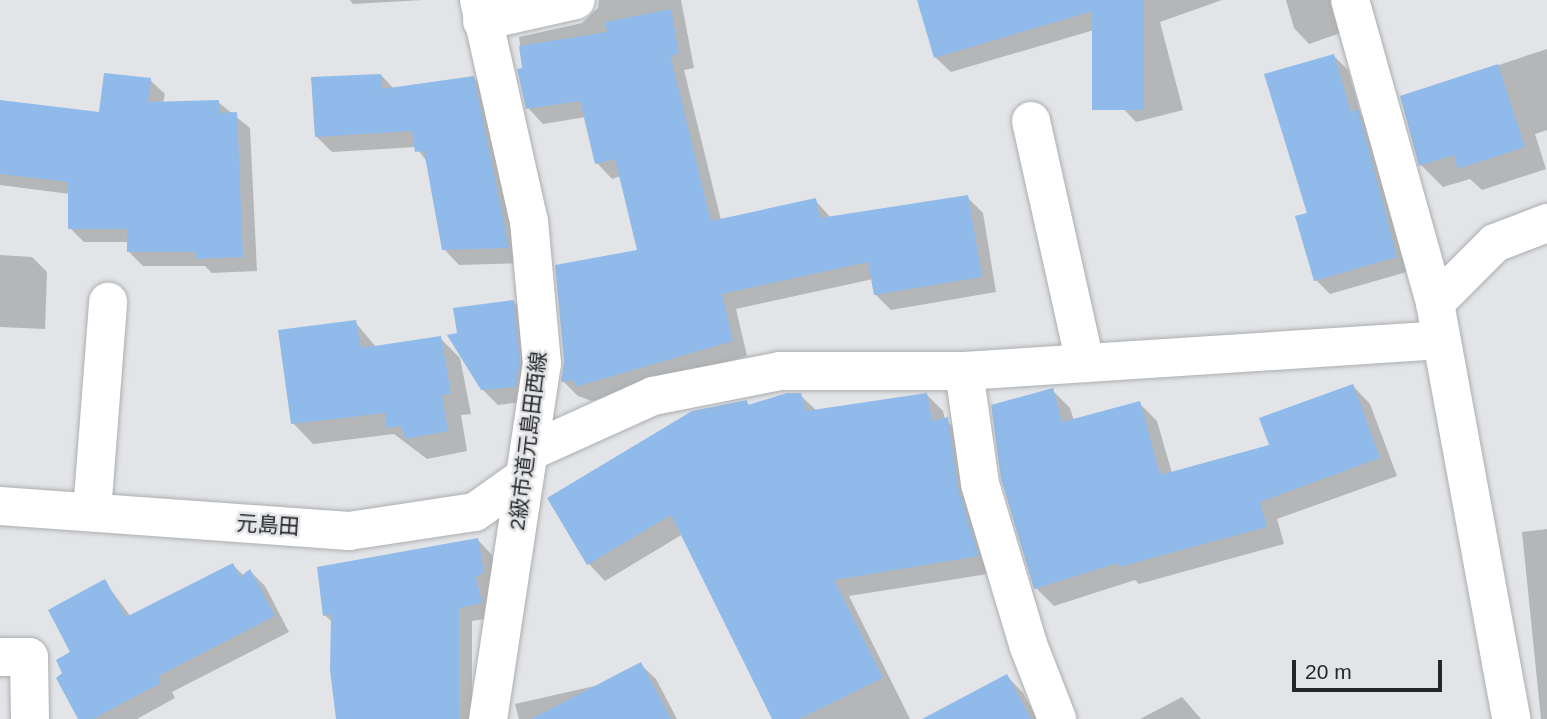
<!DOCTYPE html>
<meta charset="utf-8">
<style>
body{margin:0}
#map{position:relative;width:1547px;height:719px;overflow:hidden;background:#e2e4e7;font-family:Helvetica,"Noto Sans JP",sans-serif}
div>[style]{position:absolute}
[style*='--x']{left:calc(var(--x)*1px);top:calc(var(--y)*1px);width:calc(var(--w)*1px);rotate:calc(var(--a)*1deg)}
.shadow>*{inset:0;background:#0003}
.building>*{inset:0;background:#90bae9;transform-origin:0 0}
.roads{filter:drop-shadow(0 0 2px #acaeb0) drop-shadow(0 0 2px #acaeb0)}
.minor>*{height:38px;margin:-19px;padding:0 19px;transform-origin:19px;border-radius:19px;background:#fff}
span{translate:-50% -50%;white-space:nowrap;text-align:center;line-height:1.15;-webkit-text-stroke:5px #e2e4e7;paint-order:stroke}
.street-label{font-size:21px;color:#252627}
.scale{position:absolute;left:1292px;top:660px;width:150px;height:32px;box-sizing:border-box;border:4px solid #252627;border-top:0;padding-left:9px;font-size:21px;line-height:24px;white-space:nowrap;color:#252627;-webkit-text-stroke:5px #e2e4e7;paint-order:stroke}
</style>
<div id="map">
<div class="shadow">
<div style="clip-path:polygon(350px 0,423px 0,353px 4px)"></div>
<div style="clip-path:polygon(599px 0,681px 0,694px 68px,684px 70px,721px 220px,815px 200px,831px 218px,967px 197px,983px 213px,996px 292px,891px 310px,875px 294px,873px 279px,736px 309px,747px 356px,592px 401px,578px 396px,563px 381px,639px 251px,621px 176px,612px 179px,597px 163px,586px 117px,543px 124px,528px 108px,519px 37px,582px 23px,598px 8px)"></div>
<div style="clip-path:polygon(919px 0,1222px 0,1160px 22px,1183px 110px,1136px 122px,1121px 106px,1101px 28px,951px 72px,935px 57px)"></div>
<div style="clip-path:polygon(1286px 0,1353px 0,1346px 31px,1309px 44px,1294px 28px)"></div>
<div style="clip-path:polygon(1547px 49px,1547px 130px,1535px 134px,1546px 169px,1482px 190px,1470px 179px,1443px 187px,1421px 165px,1402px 97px)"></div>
<div style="clip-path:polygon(1333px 55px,1348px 70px,1361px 115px,1372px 126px,1410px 271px,1330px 294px,1316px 280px,1309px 214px)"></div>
<div style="clip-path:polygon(381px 75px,394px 89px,473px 77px,488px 93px,523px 263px,459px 265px,444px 249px,428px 163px,416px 147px,332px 152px,317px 137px)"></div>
<div style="clip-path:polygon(150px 80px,165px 94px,163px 103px,218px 102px,250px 128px,257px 271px,212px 273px,205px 266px,143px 266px,129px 252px,129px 242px,84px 242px,70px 228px,70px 194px,0 185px,0 102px,100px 114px)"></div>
<div style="clip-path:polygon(0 255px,32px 257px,47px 272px,45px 329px,0 327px)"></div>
<div style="clip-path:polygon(514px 302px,529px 317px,531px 401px,498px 405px,482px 389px,459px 335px)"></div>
<div style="clip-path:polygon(355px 322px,376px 347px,440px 338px,460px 358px,471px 414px,461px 415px,467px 451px,427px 459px,394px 434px,313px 444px,293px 423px)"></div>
<div style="clip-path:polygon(1353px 386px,1370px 404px,1397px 476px,1277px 519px,1284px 544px,1139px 584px,1135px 580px,1054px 606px,1036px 588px,1052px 390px,1070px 408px,1074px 421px,1139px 403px,1157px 421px,1172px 473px,1271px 446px)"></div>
<div style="clip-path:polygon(800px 395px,817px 411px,927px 395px,943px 411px,945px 420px,964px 435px,994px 573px,849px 596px,910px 719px,774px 719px,683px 534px,605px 581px,589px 564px,549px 499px,746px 402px,750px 406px)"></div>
<div style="clip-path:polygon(1547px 529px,1547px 719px,1541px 719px,1522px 532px)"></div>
<div style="clip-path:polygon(478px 540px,492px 555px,498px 586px,495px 617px,472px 621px,472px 719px,338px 719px,332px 622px,325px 615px)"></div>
<div style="clip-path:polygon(233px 565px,244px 576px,250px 571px,265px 586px,289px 632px,172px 692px,175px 698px,137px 719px,88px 719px,72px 653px,105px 582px,131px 617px)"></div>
<div style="clip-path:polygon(640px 664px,656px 679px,677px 719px,519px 719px,515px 704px,599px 685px)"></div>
<div style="clip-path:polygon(1007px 676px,1023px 693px,1037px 719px,926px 719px)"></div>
<div style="clip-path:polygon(1182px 697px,1201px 719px,1140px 719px)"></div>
</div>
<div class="building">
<div style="clip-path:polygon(917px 0,1091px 0,1093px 11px,934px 58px)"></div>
<div style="left:1092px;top:0;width:52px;height:110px"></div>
<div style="clip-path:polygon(671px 9px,679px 54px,670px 55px,711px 221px,816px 198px,820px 218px,968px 195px,982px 277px,874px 295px,868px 262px,722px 294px,733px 341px,575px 387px,574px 380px,561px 382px,564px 361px,555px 265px,637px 250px,615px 159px,595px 164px,580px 101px,526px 109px,517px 69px,522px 68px,519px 46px,607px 32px,605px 22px)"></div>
<div style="clip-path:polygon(1334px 54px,1351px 112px,1358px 109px,1397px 257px,1314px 281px,1295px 216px,1307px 213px,1264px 74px)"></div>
<div style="clip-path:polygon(1498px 64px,1525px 147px,1458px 169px,1454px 155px,1419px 166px,1400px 96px)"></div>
<div style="clip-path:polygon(104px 73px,151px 78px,148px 102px,219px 100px,219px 113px,237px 112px,243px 257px,196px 259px,196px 252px,127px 252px,127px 229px,68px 229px,68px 182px,0 174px,0 100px,99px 112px)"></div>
<div style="clip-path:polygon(381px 74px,382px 89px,474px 76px,509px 248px,442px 250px,424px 151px,415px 152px,412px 131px,315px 137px,311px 77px)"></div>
<div style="clip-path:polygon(514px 300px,520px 362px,516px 387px,481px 390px,447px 335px,457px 333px,453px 308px)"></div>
<div style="clip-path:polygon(356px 320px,361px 348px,441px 336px,451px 394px,442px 395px,448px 431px,405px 439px,401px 426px,386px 428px,385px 413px,291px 424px,278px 330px)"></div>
<div style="clip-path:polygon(1353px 384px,1380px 458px,1260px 502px,1267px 527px,1119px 567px,1118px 563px,1034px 589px,1001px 479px,991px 405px,1053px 388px,1062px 422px,1140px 401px,1160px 475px,1269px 445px,1259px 418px)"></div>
<div style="clip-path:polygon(787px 393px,801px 393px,806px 411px,927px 393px,932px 421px,948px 417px,958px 487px,979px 556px,834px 580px,883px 678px,799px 719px,772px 719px,671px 515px,587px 565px,547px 498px,692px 411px,747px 400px,748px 405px)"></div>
<div style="clip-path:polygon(478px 538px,484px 572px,476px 577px,482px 603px,459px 608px,459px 719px,336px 719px,330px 670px,331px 614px,323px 616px,317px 567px)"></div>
<div style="clip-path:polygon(233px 563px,240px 577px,250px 569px,275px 616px,158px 676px,161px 683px,93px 719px,78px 719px,56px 678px,62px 673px,56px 660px,70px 652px,48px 610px,105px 579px,126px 617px)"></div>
<div style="clip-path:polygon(641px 662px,671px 719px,531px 719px)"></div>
<div style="clip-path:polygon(1007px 674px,1031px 719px,922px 719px)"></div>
</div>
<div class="roads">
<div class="minor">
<div style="--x:479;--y:0;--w:227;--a:77.3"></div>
<div style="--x:529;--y:221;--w:143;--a:84.8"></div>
<div style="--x:542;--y:363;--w:360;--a:98.6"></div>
<div style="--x:1350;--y:0;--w:315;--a:74.3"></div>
<div style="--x:1435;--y:303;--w:423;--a:79.6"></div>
<div style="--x:482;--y:21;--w:96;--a:-12.6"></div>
<div style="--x:1031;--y:121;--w:248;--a:77.4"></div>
<div style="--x:1435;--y:303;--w:85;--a:-45"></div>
<div style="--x:1495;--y:243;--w:56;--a:-21"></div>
<div style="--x:964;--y:371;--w:114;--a:81.9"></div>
<div style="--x:980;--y:484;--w:170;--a:73.3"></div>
<div style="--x:1029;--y:647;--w:77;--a:68.7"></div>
<div style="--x:529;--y:452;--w:136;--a:-24.3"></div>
<div style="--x:653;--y:396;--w:129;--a:-11.1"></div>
<div style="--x:780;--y:371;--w:184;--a:0"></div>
<div style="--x:964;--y:371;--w:478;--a:-3.7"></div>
<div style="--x:0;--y:506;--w:350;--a:4.1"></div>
<div style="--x:349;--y:531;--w:127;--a:-8.6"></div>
<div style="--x:475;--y:512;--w:60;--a:-35.5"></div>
<div style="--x:92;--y:512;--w:211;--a:-85.6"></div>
<div style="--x:0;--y:657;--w:29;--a:0"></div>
<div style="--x:29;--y:657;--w:62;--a:89.1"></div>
</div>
</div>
<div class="street-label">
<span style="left:528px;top:441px;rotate:-83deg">2級市道元島田西線</span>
<span style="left:268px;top:525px;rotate:4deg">元島田</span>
</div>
<div class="scale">20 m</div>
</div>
